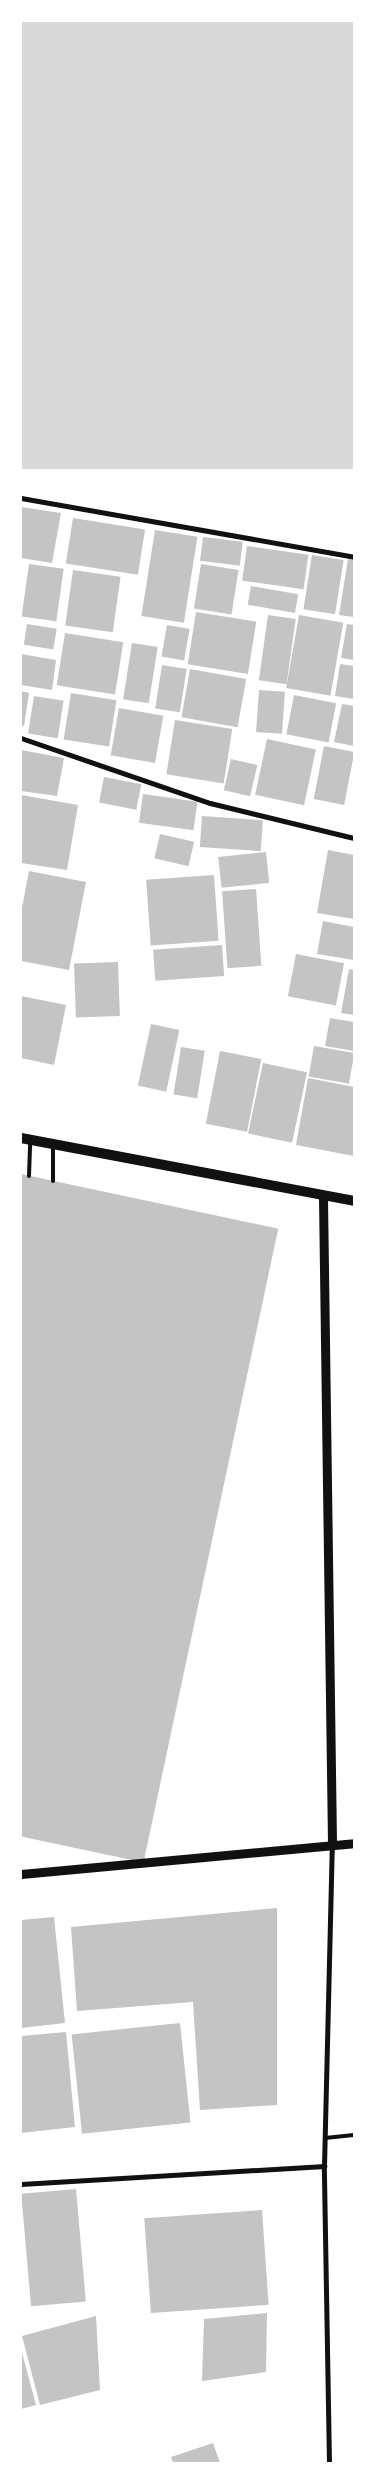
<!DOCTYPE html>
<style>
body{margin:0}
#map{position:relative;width:375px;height:2484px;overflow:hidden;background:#fff;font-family:Mulish,sans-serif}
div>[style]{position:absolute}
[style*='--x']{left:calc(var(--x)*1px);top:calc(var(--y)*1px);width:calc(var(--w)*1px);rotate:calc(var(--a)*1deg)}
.water>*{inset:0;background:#d9d9d9;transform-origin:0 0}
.building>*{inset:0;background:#c4c4c4;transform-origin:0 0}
.service>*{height:4px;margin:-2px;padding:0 2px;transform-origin:2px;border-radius:2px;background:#111}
.minor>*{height:5px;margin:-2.5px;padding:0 2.5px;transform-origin:2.5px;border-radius:2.5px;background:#111}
.tertiary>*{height:9px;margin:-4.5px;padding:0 4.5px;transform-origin:4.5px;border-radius:4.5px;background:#111}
.secondary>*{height:10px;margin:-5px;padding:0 5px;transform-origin:5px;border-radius:5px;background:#111}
span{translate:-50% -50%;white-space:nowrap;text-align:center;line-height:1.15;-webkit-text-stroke:4px #fff;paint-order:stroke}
.frame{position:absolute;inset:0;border:22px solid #fff;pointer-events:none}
</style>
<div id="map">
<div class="water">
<div style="left:21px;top:21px;width:333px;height:448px"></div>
</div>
<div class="building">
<div style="clip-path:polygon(21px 507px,61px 513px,52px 563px,21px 558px)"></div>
<div style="left:73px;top:518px;width:73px;height:46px;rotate:9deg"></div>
<div style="left:155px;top:530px;width:43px;height:87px;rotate:9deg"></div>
<div style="left:203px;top:537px;width:40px;height:24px;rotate:7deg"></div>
<div style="left:247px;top:546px;width:62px;height:35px;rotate:8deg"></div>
<div style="left:312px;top:555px;width:32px;height:55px;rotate:9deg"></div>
<div style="clip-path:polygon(348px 559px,354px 560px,354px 617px,339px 615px)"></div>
<div style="left:29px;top:564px;width:35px;height:53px;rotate:8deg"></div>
<div style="left:201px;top:564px;width:38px;height:45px;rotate:9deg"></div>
<div style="left:73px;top:570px;width:48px;height:56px;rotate:8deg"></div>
<div style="left:251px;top:586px;width:48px;height:19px;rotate:10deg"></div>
<div style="left:196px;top:612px;width:61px;height:53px;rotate:9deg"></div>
<div style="left:268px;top:615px;width:28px;height:66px;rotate:8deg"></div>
<div style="left:299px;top:615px;width:45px;height:74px;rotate:10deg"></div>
<div style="left:27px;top:624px;width:30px;height:21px;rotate:9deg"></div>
<div style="clip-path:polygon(347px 624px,354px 625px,354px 660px,341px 658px)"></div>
<div style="left:167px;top:625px;width:23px;height:32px;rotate:10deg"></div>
<div style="left:65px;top:633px;width:59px;height:53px;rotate:9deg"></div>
<div style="left:132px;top:643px;width:26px;height:57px;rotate:9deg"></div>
<div style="clip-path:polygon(21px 654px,56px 660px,52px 690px,21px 685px)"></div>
<div style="clip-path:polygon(340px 664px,354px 666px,354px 699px,335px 696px)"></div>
<div style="left:162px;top:665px;width:25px;height:44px;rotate:9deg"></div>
<div style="left:190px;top:669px;width:57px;height:49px;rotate:10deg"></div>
<div style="left:259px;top:690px;width:26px;height:42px;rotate:4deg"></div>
<div style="clip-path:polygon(21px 691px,29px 693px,24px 726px,21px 725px)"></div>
<div style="left:71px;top:693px;width:46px;height:47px;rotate:9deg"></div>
<div style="left:294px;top:695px;width:43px;height:40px;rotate:11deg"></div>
<div style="left:34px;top:696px;width:30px;height:38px;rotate:9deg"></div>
<div style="clip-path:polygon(342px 704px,354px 706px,354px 746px,334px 742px)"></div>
<div style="left:119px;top:708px;width:45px;height:48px;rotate:10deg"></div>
<div style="left:175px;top:720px;width:58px;height:55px;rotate:9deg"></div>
<div style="left:267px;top:739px;width:50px;height:57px;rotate:12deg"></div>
<div style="left:324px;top:746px;width:31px;height:54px;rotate:11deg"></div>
<div style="clip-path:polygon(21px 750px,64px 758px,57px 796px,21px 791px)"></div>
<div style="left:231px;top:759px;width:27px;height:32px;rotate:13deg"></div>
<div style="left:104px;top:777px;width:38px;height:26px;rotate:11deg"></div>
<div style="left:143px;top:794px;width:55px;height:29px;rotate:8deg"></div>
<div style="clip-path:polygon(21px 795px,78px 805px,67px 870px,21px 863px)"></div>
<div style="left:202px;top:816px;width:61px;height:31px;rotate:4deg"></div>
<div style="left:160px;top:834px;width:35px;height:25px;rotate:13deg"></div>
<div style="clip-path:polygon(328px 850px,354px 855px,354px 919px,317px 913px)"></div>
<div style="left:266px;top:852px;width:31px;height:48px;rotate:84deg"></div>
<div style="clip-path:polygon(29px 871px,86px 882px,69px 970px,21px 961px,21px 913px)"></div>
<div style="left:214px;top:875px;width:66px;height:68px;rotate:86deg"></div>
<div style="left:256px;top:889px;width:77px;height:34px;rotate:86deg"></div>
<div style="clip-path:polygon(323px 921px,354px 927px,354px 960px,317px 954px)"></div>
<div style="left:222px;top:945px;width:31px;height:69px;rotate:86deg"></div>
<div style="left:296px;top:954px;width:49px;height:43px;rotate:11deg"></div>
<div style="left:118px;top:962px;width:54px;height:44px;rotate:88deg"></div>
<div style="clip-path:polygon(349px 969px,354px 970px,354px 1015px,341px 1013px)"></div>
<div style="clip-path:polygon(21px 996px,66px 1005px,54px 1065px,21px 1058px)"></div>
<div style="clip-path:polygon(330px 1018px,354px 1022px,354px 1051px,325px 1046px)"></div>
<div style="left:151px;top:1024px;width:29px;height:63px;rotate:12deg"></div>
<div style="left:314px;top:1046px;width:41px;height:31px;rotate:10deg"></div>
<div style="left:181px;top:1047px;width:24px;height:48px;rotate:9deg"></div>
<div style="left:220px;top:1051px;width:42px;height:74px;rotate:11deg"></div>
<div style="left:263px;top:1063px;width:45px;height:72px;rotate:12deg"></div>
<div style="clip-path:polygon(308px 1078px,354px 1087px,354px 1156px,296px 1145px)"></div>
<div style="left:21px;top:1174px;width:263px;height:648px;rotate:12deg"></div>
<div style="clip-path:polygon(277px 1908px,277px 2105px,200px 2110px,193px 2002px,77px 2011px,71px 1927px)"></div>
<div style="clip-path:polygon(54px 1917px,65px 2023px,21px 2028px,21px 1920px)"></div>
<div style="left:180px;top:2023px;width:100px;height:109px;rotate:84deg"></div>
<div style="clip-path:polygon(66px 2032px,75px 2127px,21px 2133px,21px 2036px)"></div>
<div style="left:76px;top:2189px;width:113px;height:55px;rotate:85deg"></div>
<div style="left:262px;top:2210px;width:95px;height:118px;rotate:86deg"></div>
<div style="clip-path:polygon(267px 2313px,266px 2372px,202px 2381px,204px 2319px)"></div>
<div style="clip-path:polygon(96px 2316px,100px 2390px,40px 2405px,22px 2336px)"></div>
<div style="clip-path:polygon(21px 2349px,36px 2405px,21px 2409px)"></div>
<div style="clip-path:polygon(213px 2443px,220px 2463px,173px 2463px,171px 2457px)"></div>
</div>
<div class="service">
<div style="--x:53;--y:1146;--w:35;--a:90"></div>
<div style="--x:29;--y:1176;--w:35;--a:-88"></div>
<div style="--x:325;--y:2138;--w:29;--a:-6"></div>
</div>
<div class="minor">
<div style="--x:21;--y:498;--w:338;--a:10"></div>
<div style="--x:21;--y:738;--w:200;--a:19"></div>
<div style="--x:210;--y:803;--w:148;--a:13.7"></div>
<div style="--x:21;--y:2184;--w:304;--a:-3.4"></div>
<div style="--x:329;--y:2463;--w:297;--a:-91"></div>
<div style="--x:324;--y:2166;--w:323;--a:-88.6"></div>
</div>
<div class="tertiary">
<div style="--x:323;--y:1198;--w:645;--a:89.2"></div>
<div style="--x:21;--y:1874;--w:334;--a:-5.3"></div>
</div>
<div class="secondary">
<div style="--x:21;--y:1138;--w:339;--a:10.7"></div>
</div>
<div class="frame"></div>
</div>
